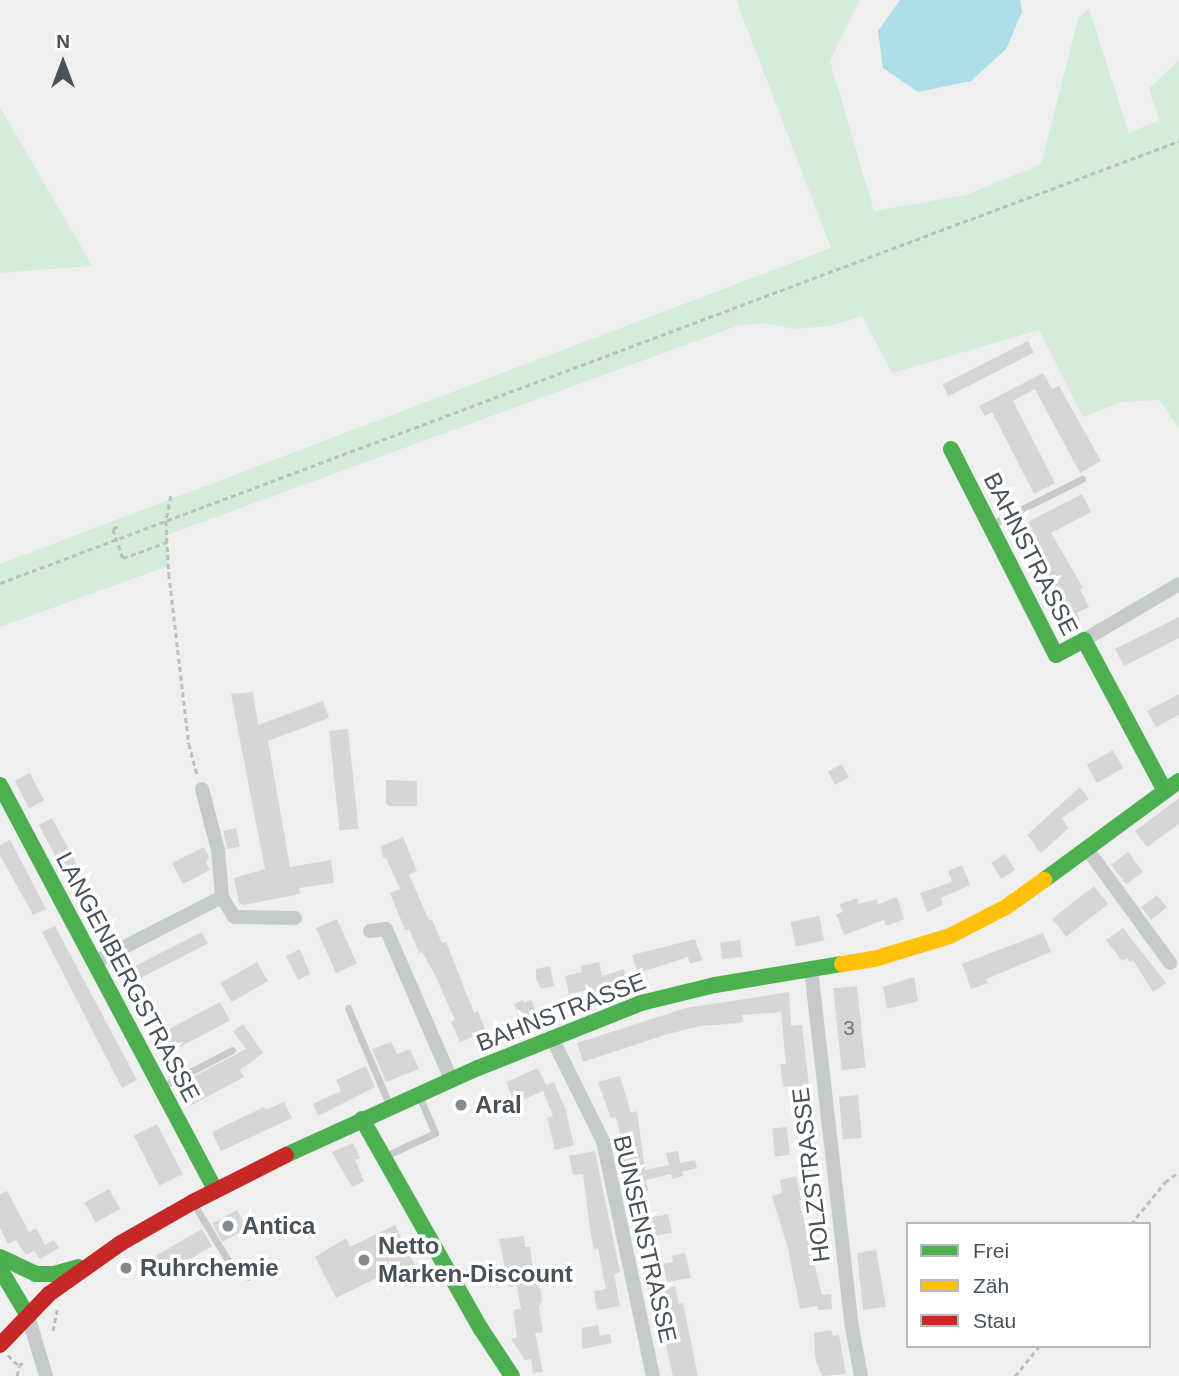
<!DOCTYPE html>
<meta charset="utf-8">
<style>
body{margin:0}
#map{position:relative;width:1179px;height:1376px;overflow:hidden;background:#efefef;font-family:Helvetica,sans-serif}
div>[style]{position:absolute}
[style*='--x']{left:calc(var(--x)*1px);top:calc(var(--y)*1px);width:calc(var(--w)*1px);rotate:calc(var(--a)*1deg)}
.green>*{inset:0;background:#d5ecdd}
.water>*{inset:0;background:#addee7}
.building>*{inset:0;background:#d5d6d8;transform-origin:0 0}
.path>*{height:2.5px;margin-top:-1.25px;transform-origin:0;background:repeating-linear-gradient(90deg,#b6c1bd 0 5px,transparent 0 8.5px)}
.lane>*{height:7px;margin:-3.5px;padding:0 3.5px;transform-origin:3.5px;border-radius:3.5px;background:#c7cacb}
.street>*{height:14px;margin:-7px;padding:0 7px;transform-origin:7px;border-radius:7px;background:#c7cacb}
.fast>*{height:16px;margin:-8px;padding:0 8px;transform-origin:8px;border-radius:8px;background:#4caf50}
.slow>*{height:16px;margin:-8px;padding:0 8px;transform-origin:8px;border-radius:8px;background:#ffc107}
.jam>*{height:16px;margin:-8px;padding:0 8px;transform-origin:8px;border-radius:8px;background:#c62828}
.dots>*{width:19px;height:19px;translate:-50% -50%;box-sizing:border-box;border:4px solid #fff;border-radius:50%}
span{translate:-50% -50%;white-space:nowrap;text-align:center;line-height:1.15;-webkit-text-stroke:7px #fff;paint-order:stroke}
.number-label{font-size:21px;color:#6d747b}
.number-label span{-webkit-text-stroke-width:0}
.street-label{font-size:24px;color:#48525a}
.poi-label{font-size:24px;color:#48525a;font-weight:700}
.left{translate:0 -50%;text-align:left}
.legend{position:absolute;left:906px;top:1222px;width:245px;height:126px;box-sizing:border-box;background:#fff;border:2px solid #b6babd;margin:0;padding:9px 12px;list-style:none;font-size:21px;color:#48525a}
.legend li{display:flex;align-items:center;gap:14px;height:35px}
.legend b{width:35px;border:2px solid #b6babd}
.north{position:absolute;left:28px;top:28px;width:70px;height:70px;-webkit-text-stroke:5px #fff;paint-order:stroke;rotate:0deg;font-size:19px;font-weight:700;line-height:28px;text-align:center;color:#48525a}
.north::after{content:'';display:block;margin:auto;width:24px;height:32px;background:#48525a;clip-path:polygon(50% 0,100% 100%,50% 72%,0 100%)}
</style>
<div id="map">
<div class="green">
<div style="clip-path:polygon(736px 0,860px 0,830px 61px,874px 211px,966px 195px,1041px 164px,1078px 18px,1089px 9px,1129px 133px,1159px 120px,1149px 88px,1179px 60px,1179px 428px,1159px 400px,1121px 402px,1083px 417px,1039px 330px,892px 373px,862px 316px,830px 326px,795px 329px,763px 323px,737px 326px,167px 535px,168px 566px,0 627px,0 564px,831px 248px)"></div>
<div style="clip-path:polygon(0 107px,83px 250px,92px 266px,0 273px)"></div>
</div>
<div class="water">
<div style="clip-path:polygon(900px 0,1020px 0,1022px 12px,1006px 49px,971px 81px,918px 92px,883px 68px,878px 31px)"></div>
</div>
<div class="building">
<div style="left:1028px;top:341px;width:13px;height:96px;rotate:63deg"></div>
<div style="clip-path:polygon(1043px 373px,1052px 389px,1059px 386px,1101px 461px,1080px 473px,1035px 389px,1013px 401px,1055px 483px,1034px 494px,992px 412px,985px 416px,979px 406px)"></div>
<div style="clip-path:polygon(1082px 494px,1091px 512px,1051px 533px,1083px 588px,1080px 589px,1089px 607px,1077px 613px,1080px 619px,1071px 624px,1049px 582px,1042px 586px,1029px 562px,1037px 558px,1027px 539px,1019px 543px,1012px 530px)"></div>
<div style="clip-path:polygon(1179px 617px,1179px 638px,1124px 666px,1115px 649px)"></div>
<div style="clip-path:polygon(253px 692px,258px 725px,323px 701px,329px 718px,268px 741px,290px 867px,331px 860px,334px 883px,299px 888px,300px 894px,244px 905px,239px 903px,234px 878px,265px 869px,231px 694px)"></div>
<div style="clip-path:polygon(1179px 694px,1179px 715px,1156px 727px,1147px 711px)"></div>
<div style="left:348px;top:729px;width:100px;height:19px;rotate:84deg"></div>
<div style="left:1113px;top:750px;width:21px;height:30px;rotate:61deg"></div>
<div style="left:842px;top:764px;width:15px;height:16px;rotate:62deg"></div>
<div style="left:30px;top:773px;width:31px;height:17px;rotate:63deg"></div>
<div style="clip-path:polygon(386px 780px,417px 781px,417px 806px,389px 806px,386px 803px)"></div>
<div style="clip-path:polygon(1080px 787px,1089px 799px,1062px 818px,1069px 828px,1041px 853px,1027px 835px)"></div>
<div style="clip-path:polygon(1179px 798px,1179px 824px,1147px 847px,1135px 831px)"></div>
<div style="left:52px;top:818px;width:78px;height:15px;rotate:62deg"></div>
<div style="left:236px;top:828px;width:19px;height:13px;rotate:78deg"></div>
<div style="clip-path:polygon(403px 837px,417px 871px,409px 875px,429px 920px,432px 920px,442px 943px,446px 942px,474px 1013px,478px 1011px,486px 1032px,460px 1042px,451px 1022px,455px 1020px,435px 975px,422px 952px,419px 953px,409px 929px,405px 930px,390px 893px,400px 889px,386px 858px,383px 858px,381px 846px)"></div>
<div style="clip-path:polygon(10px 840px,46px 909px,33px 915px,0 855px,0 845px)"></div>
<div style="clip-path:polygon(204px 847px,209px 857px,206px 863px,210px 870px,183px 884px,172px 863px)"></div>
<div style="left:1128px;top:852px;width:25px;height:21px;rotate:53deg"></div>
<div style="left:1005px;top:854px;width:19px;height:16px;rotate:58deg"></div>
<div style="clip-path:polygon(962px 865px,970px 885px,941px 898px,943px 905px,927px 912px,920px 893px,952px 882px,948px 871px)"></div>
<div style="left:1094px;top:886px;width:23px;height:53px;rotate:52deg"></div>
<div style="left:1157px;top:895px;width:16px;height:20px;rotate:52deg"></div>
<div style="clip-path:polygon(897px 897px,904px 919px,886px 926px,884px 920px,844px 935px,836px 914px,843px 912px,840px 904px,857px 898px,859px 904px,877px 899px,878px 904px)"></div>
<div style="left:98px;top:904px;width:28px;height:15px;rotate:63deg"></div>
<div style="left:819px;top:916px;width:25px;height:29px;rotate:78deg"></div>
<div style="left:337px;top:919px;width:49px;height:23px;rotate:66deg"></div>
<div style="clip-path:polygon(55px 926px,137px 1080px,122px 1088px,42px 932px)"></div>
<div style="clip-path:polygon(1123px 928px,1166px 983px,1153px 992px,1133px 960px,1130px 962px,1127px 958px,1122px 961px,1106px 940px)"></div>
<div style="left:202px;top:932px;width:13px;height:90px;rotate:63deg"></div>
<div style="clip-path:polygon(1043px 933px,1051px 952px,986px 979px,988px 983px,971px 989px,962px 964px)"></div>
<div style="clip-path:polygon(695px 939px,702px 960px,690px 964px,688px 957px,638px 973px,632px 955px)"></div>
<div style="left:740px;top:940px;width:17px;height:20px;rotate:83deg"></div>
<div style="clip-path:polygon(300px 949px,310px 974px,298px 980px,286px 956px)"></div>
<div style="left:257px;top:962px;width:22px;height:42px;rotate:60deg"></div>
<div style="clip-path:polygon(599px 962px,602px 976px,624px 969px,629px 985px,588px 997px,587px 990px,569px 994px,565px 976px,582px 972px,581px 966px)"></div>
<div style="clip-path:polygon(550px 966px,554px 986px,541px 989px,536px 979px,536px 969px)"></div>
<div style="clip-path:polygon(914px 977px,918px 1001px,887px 1009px,883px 987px)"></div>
<div style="left:857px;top:986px;width:82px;height:24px;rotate:84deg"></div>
<div style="clip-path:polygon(789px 992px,791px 1026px,802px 1025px,811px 1103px,791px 1105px,790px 1086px,783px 1087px,780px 1064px,786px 1064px,781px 1012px,742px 1015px,743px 1021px,740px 1023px,701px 1026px,668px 1034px,583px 1062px,577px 1043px,686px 1008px)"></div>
<div style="clip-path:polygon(523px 1000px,524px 1003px,531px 1000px,538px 1016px,521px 1022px,514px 1004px)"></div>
<div style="left:220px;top:1002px;width:21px;height:75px;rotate:62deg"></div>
<div style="clip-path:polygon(243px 1024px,263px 1053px,240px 1070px,244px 1077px,190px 1106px,178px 1085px,246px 1049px,233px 1031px)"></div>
<div style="clip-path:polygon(391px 1042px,397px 1054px,410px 1049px,419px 1069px,386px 1082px,372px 1049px)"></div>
<div style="clip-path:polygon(366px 1066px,375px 1087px,318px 1116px,313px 1104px,341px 1091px,336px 1080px)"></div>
<div style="clip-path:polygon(538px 1068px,546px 1085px,554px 1082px,565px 1108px,574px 1145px,555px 1150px,547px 1118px,553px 1116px,543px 1091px,515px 1103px,506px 1082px)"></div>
<div style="clip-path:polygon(620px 1076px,631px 1113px,637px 1111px,645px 1170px,669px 1165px,666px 1153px,678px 1151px,680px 1163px,695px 1160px,697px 1168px,682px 1172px,683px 1176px,672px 1179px,671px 1174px,646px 1180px,648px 1191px,639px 1193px,637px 1186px,627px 1189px,619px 1154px,624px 1153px,616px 1117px,611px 1118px,598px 1082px)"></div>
<div style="left:858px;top:1095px;width:43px;height:19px;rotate:85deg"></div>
<div style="clip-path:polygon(284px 1102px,292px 1118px,221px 1151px,212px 1132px,264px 1107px,266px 1110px)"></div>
<div style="left:157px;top:1124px;width:56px;height:26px;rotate:63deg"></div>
<div style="left:787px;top:1127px;width:28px;height:15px;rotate:84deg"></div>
<div style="clip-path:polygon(353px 1143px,360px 1158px,355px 1160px,364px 1181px,352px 1187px,332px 1152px)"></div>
<div style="clip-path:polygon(595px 1151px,620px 1272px,614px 1274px,620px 1306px,597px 1310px,594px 1291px,606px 1289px,598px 1248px,594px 1249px,590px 1230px,583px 1174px,573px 1175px,569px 1156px)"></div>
<div style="left:812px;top:1162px;width:13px;height:15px;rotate:77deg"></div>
<div style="clip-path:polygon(796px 1176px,801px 1200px,799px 1201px,822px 1295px,831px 1294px,832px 1309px,818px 1310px,817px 1306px,800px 1309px,788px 1249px,772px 1196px,782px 1193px,780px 1180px)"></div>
<div style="left:109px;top:1189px;width:23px;height:28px;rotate:61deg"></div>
<div style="clip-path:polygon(7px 1191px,29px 1232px,36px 1228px,45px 1245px,54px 1240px,59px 1248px,40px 1259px,34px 1251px,26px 1255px,16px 1240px,8px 1244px,0 1228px,0 1194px)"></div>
<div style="left:237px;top:1210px;width:21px;height:28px;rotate:62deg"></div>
<div style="left:668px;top:1214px;width:19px;height:17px;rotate:78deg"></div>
<div style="clip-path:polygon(395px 1225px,417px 1269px,401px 1277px,397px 1268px,336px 1298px,315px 1257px,346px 1238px,350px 1247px)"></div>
<div style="left:202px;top:1229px;width:20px;height:64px;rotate:60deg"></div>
<div style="clip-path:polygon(524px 1236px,525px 1247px,530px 1247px,535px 1283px,540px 1289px,542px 1300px,539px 1307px,543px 1332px,535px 1333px,543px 1372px,533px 1373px,531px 1359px,525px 1360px,511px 1339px,517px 1337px,513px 1310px,521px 1309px,517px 1286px,509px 1287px,499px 1239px)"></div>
<div style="clip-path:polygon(876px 1250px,886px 1307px,863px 1310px,857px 1253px)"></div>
<div style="clip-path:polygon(685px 1253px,691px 1278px,667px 1282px,663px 1264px,673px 1262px,672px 1256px)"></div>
<div style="clip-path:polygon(675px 1286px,679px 1304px,683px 1303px,698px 1376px,673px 1376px,656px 1302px,660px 1301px,658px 1293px)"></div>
<div style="clip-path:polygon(598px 1325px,600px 1336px,610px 1334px,612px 1343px,582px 1349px,582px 1328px)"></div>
<div style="clip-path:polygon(831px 1330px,833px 1336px,839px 1335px,846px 1374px,822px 1376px,815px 1357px,814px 1333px)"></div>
</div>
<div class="path">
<div style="--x:171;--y:496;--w:25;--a:101"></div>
<div style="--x:166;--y:521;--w:53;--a:86.8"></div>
<div style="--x:169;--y:574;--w:171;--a:83.3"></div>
<div style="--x:189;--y:744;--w:34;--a:75"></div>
<div style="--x:118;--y:527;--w:5;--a:158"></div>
<div style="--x:113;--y:529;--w:31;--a:71"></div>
<div style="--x:123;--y:558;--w:47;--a:-20"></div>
<div style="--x:0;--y:583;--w:1259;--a:-20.55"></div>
<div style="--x:1131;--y:1224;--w:54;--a:-51"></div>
<div style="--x:1165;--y:1182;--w:17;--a:-36"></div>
<div style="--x:53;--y:1331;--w:23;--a:-80"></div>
<div style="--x:8;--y:1355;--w:16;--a:45"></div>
<div style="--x:19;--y:1366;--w:7;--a:-45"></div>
<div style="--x:17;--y:1376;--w:10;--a:-79"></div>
<div style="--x:1015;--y:1376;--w:38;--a:-51"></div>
</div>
<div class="lane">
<div style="--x:990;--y:525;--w:103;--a:-26.6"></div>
<div style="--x:348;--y:1008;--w:104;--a:66.9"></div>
<div style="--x:161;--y:1087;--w:80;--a:-27.5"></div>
<div style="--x:383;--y:1157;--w:57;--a:-24.8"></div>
<div style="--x:435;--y:1133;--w:40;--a:-113.4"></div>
<div style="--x:193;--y:1203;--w:69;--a:58.6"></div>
<div style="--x:229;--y:1262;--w:24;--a:38"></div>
</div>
<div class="street">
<div style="--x:1084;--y:640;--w:110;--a:-30.5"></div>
<div style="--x:202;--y:789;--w:63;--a:75.3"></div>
<div style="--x:218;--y:850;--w:47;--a:85.1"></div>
<div style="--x:1087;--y:849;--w:141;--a:53.9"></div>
<div style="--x:370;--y:931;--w:16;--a:-7"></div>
<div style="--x:386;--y:929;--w:163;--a:66.6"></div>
<div style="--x:95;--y:962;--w:143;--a:-27.1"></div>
<div style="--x:222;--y:897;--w:23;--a:59"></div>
<div style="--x:234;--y:917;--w:61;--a:0.9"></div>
<div style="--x:811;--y:969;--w:355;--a:83.5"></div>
<div style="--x:851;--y:1322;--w:55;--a:79.5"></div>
<div style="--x:552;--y:1038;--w:115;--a:63.7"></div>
<div style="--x:603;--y:1141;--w:240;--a:78"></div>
<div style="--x:28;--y:1316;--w:63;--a:73.3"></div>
</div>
<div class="fast">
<div style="--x:951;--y:449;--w:231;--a:63"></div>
<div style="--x:1056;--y:655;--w:32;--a:-28"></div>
<div style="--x:1084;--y:640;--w:171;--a:61.8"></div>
<div style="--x:0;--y:785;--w:459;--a:62"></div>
<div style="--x:1044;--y:880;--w:167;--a:-36.3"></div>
<div style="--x:362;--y:1119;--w:241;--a:60.5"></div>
<div style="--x:481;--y:1329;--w:56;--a:56.6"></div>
<div style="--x:286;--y:1155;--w:211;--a:-24.4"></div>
<div style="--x:478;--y:1068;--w:175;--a:-21.7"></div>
<div style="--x:641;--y:1003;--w:76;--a:-13.7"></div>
<div style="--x:715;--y:985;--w:129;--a:-9.4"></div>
<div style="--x:0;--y:1257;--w:40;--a:25"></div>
<div style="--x:36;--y:1274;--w:18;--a:0"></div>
<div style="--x:54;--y:1274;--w:25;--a:-16"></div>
<div style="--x:0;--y:1269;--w:55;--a:59.2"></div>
</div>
<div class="slow">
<div style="--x:842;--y:964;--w:32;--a:-9"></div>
<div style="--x:874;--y:959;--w:79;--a:-16.8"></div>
<div style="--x:950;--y:936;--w:63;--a:-27.4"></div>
<div style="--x:1006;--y:907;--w:47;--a:-35.4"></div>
</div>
<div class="jam">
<div style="--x:0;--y:1345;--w:71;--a:-46.1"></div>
<div style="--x:49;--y:1294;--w:88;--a:-35.3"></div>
<div style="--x:121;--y:1243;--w:83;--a:-29.7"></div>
<div style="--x:193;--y:1202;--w:104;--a:-26.8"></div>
</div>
<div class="dots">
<div style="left:461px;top:1105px;background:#82898e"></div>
<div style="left:228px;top:1226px;background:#82898e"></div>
<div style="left:364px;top:1260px;background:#82898e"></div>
<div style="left:126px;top:1268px;background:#82898e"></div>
</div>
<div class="number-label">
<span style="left:849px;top:1028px">3</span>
</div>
<div class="street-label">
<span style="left:1031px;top:554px;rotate:63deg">BAHNSTRASSE</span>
<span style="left:128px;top:977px;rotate:62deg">LANGENBERGSTRASSE</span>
<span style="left:561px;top:1012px;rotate:-21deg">BAHNSTRASSE</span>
<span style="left:811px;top:1175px;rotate:-97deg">HOLZSTRASSE</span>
<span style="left:645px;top:1239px;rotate:77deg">BUNSENSTRASSE</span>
</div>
<div class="poi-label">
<span class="left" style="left:475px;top:1105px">Aral</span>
<span class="left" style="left:242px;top:1226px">Antica</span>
<span class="left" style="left:378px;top:1260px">Netto<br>Marken-Discount</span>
<span class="left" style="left:140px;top:1268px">Ruhrchemie</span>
</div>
<ul class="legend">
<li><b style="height:9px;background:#4caf50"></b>Frei</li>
<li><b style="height:9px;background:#ffc107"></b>Zäh</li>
<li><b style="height:9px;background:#c62828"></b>Stau</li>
</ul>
<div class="north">N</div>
</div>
